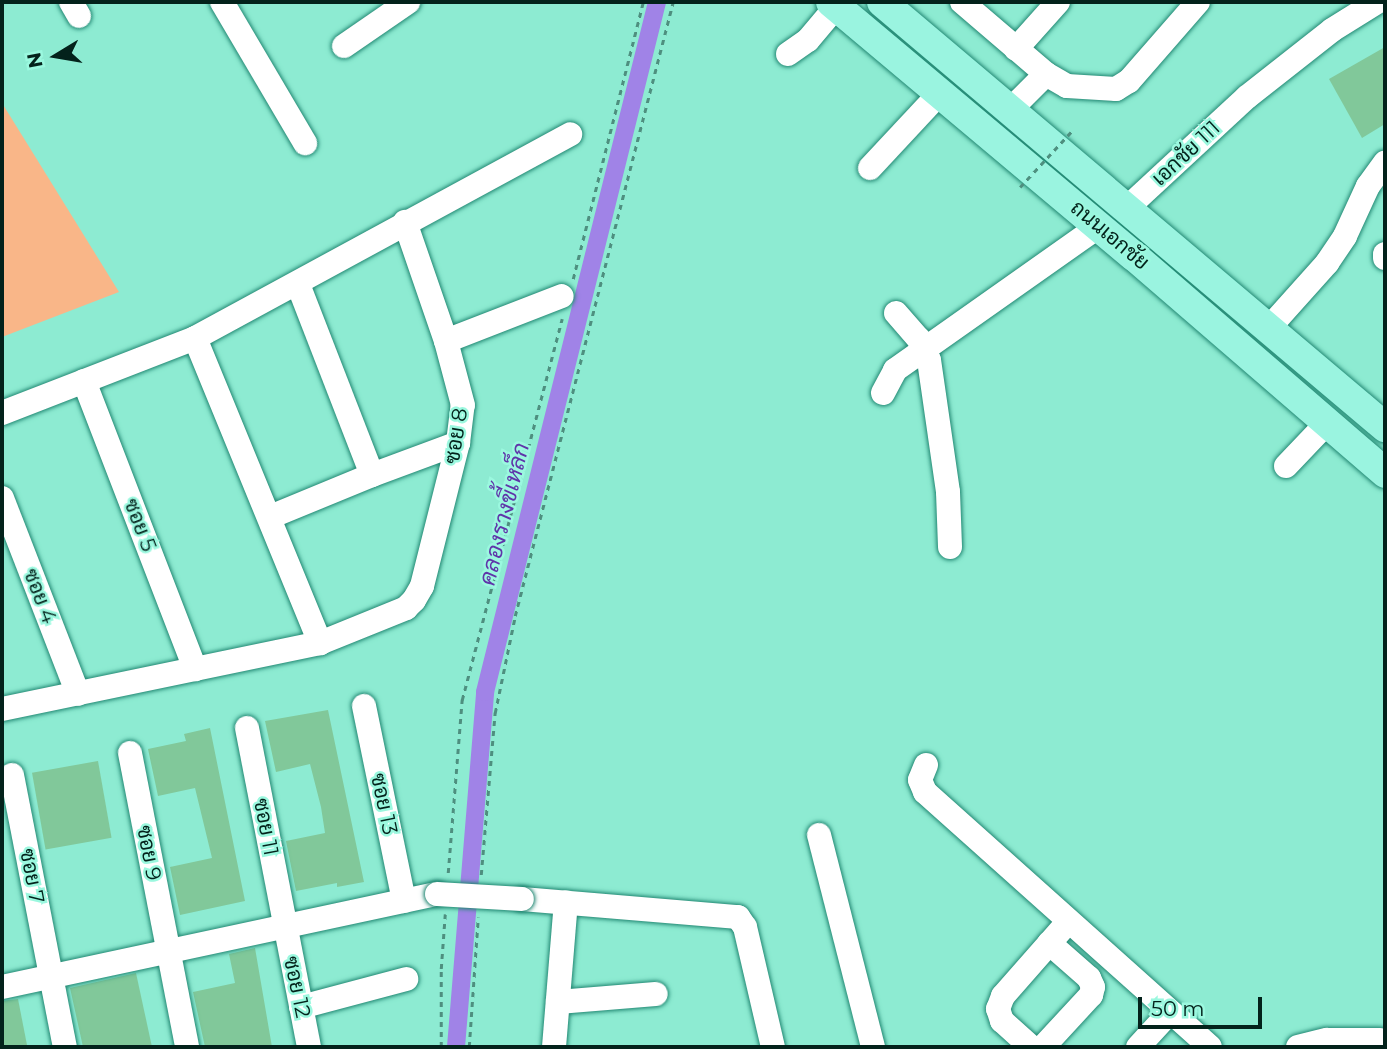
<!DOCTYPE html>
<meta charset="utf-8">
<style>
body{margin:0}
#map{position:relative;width:1387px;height:1049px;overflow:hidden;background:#8debd2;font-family:Montserrat,Sarabun,sans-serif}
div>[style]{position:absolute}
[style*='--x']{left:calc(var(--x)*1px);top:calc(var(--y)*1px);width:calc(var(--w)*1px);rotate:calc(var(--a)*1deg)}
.green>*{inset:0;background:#f9b688}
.canal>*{height:18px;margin:-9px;padding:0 9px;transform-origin:9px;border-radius:9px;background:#a083e7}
.building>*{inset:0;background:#81c89a;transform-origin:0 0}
.path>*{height:2.5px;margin-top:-1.25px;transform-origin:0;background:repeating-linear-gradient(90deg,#4e8f7f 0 5px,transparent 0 10px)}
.roads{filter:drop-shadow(0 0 2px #228873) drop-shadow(0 0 2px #228873)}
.minor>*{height:24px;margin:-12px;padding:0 12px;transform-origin:12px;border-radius:12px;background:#fff}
.major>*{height:30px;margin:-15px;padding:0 15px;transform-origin:15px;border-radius:15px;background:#9af4e0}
.path-bridge>*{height:2.5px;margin-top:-1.25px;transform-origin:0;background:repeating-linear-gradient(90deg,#4e8f7f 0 5px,transparent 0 10px)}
.bridges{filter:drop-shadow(0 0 2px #228873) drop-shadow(0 0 2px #228873)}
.minor-bridge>*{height:24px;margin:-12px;padding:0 12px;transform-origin:12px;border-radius:12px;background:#fff}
span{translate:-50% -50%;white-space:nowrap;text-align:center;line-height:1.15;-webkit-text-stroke:5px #9bf8df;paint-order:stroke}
.street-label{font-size:21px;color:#03221b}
.water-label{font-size:23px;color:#5f35a9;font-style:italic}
.frame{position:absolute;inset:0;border:4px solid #03221b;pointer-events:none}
.north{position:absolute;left:21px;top:21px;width:70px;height:70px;-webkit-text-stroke:5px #9bf8df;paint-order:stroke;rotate:259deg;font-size:19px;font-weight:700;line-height:28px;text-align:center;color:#03221b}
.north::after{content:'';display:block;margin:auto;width:24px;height:32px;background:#03221b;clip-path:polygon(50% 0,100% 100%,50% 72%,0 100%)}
.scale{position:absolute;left:1138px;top:997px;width:124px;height:32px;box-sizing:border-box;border:4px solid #03221b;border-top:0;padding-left:9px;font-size:21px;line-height:24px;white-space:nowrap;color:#03221b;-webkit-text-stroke:5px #9bf8df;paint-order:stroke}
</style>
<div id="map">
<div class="green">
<div style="clip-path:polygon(2px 103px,119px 292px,2px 337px)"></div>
</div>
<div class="canal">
<div style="--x:456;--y:1047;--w:356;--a:-85.3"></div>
<div style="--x:485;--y:692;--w:711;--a:-76"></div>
</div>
<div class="building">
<div style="clip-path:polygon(1385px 47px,1385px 124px,1362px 138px,1329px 79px)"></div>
<div style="clip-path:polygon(328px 710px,364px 882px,337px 887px,337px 883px,296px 891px,286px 841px,325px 833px,321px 807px,310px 764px,276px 772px,265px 721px)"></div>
<div style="clip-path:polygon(210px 728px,245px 901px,180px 915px,170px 867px,212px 858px,195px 788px,158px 796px,148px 749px,186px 741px,184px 734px)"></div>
<div style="left:98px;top:761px;width:78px;height:67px;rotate:80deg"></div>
<div style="clip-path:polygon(255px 948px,272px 1047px,205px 1047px,193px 992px,235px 983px,229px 954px)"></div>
<div style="clip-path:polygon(136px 973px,152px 1047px,83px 1047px,70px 988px)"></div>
<div style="clip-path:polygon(18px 999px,27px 1045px,2px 1047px,2px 1001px)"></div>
</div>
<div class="path">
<div style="--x:573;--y:279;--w:286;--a:-75.8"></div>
<div style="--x:448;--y:873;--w:174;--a:-85.4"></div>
<div style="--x:462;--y:700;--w:394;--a:-75.3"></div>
<div style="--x:481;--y:875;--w:163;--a:-85.1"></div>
<div style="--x:495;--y:713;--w:99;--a:-78.3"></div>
<div style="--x:515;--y:616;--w:634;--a:-75.57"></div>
<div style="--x:441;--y:1047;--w:78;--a:-90"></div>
<div style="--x:441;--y:969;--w:55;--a:-85.8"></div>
<div style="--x:469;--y:1047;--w:130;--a:-86"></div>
</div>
<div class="roads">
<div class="minor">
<div style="--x:71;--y:2;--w:16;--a:60"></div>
<div style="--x:222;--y:2;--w:164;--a:59.5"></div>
<div style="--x:962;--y:2;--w:111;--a:40.6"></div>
<div style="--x:1046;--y:74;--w:24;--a:30"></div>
<div style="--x:1067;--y:86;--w:49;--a:3.5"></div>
<div style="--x:1116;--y:89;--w:15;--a:-32"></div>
<div style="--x:1129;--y:81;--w:105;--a:-48.9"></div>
<div style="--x:344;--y:46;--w:78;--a:-34.5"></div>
<div style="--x:1016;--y:49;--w:63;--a:-48.2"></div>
<div style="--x:788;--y:54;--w:24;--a:-35"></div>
<div style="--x:808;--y:40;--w:50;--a:-49.9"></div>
<div style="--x:1010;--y:110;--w:51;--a:-45"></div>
<div style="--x:870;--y:168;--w:103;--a:-47"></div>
<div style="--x:1126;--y:209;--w:165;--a:-42.8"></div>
<div style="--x:1247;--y:97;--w:108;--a:-38.2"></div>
<div style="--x:1332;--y:30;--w:53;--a:-31.9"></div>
<div style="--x:1385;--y:254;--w:4;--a:90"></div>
<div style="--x:896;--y:313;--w:35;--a:49"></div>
<div style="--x:919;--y:339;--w:23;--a:65"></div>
<div style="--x:929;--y:360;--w:133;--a:81.8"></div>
<div style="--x:948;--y:492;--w:55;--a:87.9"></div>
<div style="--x:1268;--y:329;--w:89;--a:-48.2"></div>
<div style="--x:1327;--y:263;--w:32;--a:-56"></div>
<div style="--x:1345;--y:236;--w:55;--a:-65.3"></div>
<div style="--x:1368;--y:186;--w:29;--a:-54"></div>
<div style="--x:195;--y:338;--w:330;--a:67.7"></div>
<div style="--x:446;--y:341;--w:124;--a:-21.2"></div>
<div style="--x:84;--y:381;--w:309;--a:68.9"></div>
<div style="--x:883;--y:393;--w:26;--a:-62"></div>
<div style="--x:895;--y:370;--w:250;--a:-35.2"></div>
<div style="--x:2;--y:413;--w:207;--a:-21.2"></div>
<div style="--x:195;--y:338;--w:427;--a:-28.5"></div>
<div style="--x:1286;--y:466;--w:59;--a:-46.4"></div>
<div style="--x:372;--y:475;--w:92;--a:-20.4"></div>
<div style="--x:2;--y:498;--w:210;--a:68.8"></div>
<div style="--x:270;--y:517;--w:110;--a:-22.4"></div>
<div style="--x:372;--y:475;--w:205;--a:-111.2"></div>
<div style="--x:364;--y:706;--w:199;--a:78.4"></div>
<div style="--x:2;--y:709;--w:325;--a:-11.7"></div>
<div style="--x:320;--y:643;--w:93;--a:-22.1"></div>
<div style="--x:406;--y:608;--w:11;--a:-45"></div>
<div style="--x:414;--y:600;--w:16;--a:-60"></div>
<div style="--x:422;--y:586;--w:147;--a:-75.9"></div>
<div style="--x:458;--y:443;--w:38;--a:-83"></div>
<div style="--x:463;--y:405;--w:66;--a:-104.9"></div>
<div style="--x:446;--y:341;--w:126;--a:-109"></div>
<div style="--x:247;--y:728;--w:325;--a:79"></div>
<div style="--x:130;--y:753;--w:299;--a:79"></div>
<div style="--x:926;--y:765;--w:16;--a:112"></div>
<div style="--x:920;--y:780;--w:13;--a:67"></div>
<div style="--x:925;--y:792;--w:382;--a:41.8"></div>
<div style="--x:12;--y:775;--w:277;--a:79"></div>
<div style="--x:819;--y:835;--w:219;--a:75.7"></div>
<div style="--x:522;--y:899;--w:217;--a:4.8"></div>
<div style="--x:738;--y:917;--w:12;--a:55"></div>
<div style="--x:745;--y:927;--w:123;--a:76.9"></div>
<div style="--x:2;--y:987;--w:445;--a:-12.1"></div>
<div style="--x:558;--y:1002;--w:98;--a:-4.7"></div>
<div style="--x:301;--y:1007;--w:109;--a:-14.9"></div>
<div style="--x:554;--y:1047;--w:145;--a:-85.3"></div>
<div style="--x:1031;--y:1047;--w:39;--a:-138"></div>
<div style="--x:1002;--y:1021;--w:13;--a:-108"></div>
<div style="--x:998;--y:1009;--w:14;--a:-69"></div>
<div style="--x:1003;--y:996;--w:98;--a:-48.7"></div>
<div style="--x:1043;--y:1047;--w:71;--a:-47.3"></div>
<div style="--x:1091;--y:995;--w:8;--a:-76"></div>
<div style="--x:1093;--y:987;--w:10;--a:-114"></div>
<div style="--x:1089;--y:978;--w:53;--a:-138.8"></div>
<div style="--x:1138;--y:1047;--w:47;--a:-47.6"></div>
<div style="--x:1298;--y:1047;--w:30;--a:-14"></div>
<div style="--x:1327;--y:1040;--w:53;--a:0"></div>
</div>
<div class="major">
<div style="--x:831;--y:2;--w:395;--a:40"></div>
<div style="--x:1134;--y:256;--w:332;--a:40.8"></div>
<div style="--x:882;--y:2;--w:659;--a:40.2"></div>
</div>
</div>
<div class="path-bridge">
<div style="--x:1020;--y:187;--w:75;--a:-47.2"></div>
</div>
<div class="bridges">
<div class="minor-bridge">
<div style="--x:437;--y:894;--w:85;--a:3.4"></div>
</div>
</div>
<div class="street-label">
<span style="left:1186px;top:153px;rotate:-43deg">เอกชัย 111</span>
<span style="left:1110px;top:235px;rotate:40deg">ถนนเอกชัย</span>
<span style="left:456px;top:436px;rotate:-81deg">ซอย 8</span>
<span style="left:140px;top:525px;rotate:69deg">ซอย 5</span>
<span style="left:40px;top:596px;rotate:69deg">ซอย 4</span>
<span style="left:384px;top:804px;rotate:78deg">ซอย 13</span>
<span style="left:266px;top:827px;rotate:79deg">ซอย 11</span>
<span style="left:149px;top:853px;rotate:79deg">ซอย 9</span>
<span style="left:32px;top:876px;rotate:79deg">ซอย 7</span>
<span style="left:297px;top:987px;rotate:78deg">ซอย 12</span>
</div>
<div class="water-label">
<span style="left:504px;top:514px;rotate:-76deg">คลองรางขี้เหล็ก</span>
</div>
<div class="frame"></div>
<div class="north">N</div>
<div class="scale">50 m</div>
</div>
